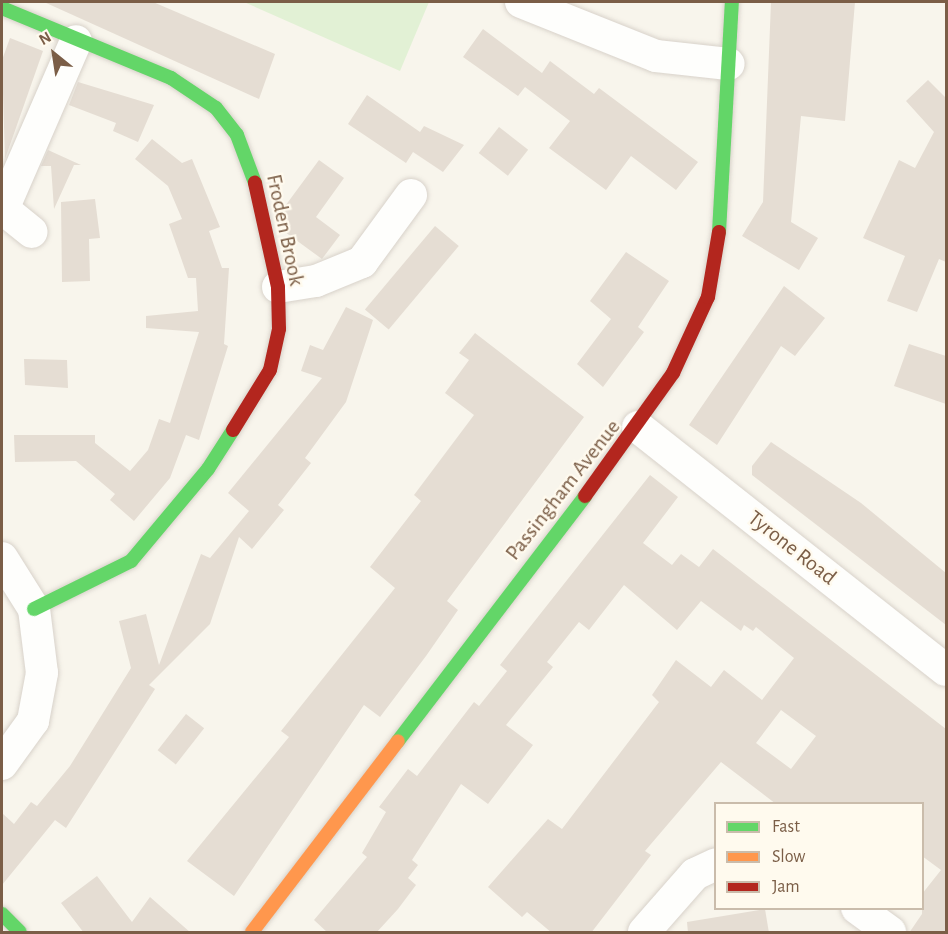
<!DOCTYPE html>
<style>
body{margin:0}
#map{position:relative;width:948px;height:934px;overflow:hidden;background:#f8f5ec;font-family:"Alegreya Sans",sans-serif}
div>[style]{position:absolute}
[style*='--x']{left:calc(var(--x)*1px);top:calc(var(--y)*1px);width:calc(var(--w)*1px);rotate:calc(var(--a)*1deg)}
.green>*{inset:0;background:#e2f1d5}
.building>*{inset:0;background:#e5ddd3;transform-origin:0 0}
.roads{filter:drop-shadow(0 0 2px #d8d2ca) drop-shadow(0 0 2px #d8d2ca)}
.street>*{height:32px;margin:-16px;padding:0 16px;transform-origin:16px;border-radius:16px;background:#fefefc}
.fast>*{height:14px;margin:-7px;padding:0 7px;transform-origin:7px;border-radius:7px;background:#63d668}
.slow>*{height:14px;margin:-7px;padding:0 7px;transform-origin:7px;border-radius:7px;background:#ff974d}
.jam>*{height:14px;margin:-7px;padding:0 7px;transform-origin:7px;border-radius:7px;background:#b3261e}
span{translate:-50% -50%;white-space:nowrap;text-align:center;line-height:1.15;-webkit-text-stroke:4.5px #fffaee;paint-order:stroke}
.street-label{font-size:22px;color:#7b5e47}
.frame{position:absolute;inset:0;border:3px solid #7b5e47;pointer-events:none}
.legend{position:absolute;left:714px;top:802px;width:210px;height:108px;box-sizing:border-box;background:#fffaee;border:2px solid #cabcab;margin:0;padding:8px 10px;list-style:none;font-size:18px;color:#7b5e47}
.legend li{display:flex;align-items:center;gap:12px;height:30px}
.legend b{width:30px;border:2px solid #cabcab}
.north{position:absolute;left:24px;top:24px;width:60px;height:60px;-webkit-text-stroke:4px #fffaee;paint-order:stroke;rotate:330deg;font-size:16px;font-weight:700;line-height:24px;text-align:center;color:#7b5e47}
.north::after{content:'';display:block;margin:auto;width:21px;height:27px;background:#7b5e47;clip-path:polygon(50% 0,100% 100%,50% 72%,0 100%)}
</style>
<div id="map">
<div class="green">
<div style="clip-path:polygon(244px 2px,429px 2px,400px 71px)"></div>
</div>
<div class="building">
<div style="clip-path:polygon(44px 2px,153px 2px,275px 54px,259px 99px)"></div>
<div style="clip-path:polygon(771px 2px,855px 2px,845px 121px,801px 116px,791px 222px,818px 238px,799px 270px,742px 236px,763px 202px)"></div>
<div style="clip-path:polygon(483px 29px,542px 73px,550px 61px,594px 94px,599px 88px,698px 162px,676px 190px,631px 156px,606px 190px,549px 148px,570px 121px,525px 87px,518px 96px,463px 57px)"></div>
<div style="clip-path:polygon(10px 38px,43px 51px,5px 159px,2px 60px)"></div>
<div style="clip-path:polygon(928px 80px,946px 98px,946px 262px,939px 259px,917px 312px,887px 301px,905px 256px,863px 238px,899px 160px,915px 168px,934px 132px,906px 101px)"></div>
<div style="clip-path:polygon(78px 82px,154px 105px,138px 142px,113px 131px,116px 123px,69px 105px)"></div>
<div style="clip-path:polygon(367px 95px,420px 132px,424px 126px,464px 145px,443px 172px,413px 152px,406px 163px,348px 124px)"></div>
<div style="left:499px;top:127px;width:37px;height:33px;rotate:38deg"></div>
<div style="clip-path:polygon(152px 139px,182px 163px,192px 159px,220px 227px,209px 231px,222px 268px,229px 268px,224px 344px,228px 346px,199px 440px,186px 435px,170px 478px,134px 521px,110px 500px,115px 494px,76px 461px,15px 462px,14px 435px,95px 435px,95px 443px,130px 471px,148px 450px,159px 419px,170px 423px,199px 332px,146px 328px,146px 316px,198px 311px,196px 278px,188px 278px,169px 224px,182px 219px,168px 186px,135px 159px)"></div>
<div style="clip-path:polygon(48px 150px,81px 165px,74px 165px,54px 209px,51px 166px,41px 166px)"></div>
<div style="clip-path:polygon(319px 160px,344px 178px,316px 217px,340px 235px,322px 259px,285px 232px,280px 213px)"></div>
<div style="clip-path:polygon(95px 199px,100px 238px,89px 239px,90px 281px,62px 282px,61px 202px)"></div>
<div style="left:435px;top:226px;width:31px;height:109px;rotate:40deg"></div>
<div style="clip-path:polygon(626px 252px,669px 281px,638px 327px,644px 332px,603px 387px,577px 364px,611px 319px,590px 301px)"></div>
<div style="clip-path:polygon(784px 286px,825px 318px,795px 356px,781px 346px,717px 445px,689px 425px)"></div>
<div style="clip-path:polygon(346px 307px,373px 320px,346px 402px,305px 458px,311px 463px,278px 505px,284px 510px,252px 549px,239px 537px,210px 624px,149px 685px,155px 689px,66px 828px,55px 820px,2px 885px,2px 813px,14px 824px,31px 802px,37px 806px,70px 766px,131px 668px,119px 621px,146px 614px,159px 665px,201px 554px,210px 558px,249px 511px,228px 493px,322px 378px,301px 371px,310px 345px,323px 350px)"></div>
<div style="clip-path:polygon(475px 333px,584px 417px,447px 601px,458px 610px,426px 656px,380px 717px,364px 705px,234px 896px,187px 861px,289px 737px,281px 731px,395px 588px,370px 567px,421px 501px,414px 495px,474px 415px,445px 393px,469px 360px,459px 353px)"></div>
<div style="clip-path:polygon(909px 344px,946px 356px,946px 404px,894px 386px)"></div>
<div style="clip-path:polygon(24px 359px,67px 360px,68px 388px,25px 385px)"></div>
<div style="clip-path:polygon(771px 442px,861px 503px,946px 573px,946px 625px,752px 475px,752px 466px)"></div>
<div style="clip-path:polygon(evenodd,650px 475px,678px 497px,643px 543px,672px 565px,681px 554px,699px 567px,713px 549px,946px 729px,946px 933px,909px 933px,922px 914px,922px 894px,941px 870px,922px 856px,922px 804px,776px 804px,721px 762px,645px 851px,651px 855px,591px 933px,552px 933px,527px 912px,522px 917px,488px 887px,548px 819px,562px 829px,659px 702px,652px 695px,676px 660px,711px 687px,724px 670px,762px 700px,794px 658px,756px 627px,753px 631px,744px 625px,741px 631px,701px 601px,677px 630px,624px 585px,589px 630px,579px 622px,547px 662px,553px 667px,506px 725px,533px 745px,488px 804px,461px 784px,412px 860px,418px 865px,408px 878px,416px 885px,398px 909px,376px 933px,328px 933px,314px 920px,367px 857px,362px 853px,386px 812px,379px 807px,408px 769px,417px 776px,474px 702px,479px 706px,507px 671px,500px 665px,650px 475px,781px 710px,816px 736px,791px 769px,756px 743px,781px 710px)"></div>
<div style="left:186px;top:714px;width:23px;height:46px;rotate:38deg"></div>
<div style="clip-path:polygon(97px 876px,132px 922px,150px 897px,191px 933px,84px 933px,61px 903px)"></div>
<div style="clip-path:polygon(765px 909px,769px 933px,688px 933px,687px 922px)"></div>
</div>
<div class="roads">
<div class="street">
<div style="--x:521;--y:2;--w:145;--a:21.8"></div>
<div style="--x:656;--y:56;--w:73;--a:6.3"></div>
<div style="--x:2;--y:208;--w:38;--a:39"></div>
<div style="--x:3;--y:209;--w:183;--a:-66.5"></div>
<div style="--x:278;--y:287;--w:38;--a:-9"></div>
<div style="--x:316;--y:281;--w:50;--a:-22.4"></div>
<div style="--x:362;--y:262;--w:83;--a:-53.8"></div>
<div style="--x:638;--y:427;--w:392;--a:38.3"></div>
<div style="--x:2;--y:558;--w:60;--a:57.9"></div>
<div style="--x:34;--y:609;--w:64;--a:82.9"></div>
<div style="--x:42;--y:673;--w:49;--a:100.6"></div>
<div style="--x:33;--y:721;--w:53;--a:125.8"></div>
<div style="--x:857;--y:908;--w:41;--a:36"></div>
<div style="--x:644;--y:932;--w:77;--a:-48.7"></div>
<div style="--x:695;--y:874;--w:23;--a:-25"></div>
</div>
<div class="fast">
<div style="--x:2;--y:8;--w:183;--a:22.5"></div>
<div style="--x:171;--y:78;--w:54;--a:33.7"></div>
<div style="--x:216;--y:108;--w:34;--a:52"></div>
<div style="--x:237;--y:135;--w:51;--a:69.4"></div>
<div style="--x:719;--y:232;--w:230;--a:-86.8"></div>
<div style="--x:34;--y:609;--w:108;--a:-26.3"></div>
<div style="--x:131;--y:561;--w:120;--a:-50.1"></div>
<div style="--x:208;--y:469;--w:46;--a:-57.3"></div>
<div style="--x:398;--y:741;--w:308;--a:-52.6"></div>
<div style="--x:2;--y:914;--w:25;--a:45"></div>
</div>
<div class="slow">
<div style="--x:252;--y:932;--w:240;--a:-52.6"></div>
</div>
<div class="jam">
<div style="--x:233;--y:430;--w:70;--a:-58.3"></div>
<div style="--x:270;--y:370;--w:42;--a:-77.6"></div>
<div style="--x:279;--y:329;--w:42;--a:-91.4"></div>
<div style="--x:278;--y:287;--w:107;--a:-102.5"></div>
<div style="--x:585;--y:496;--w:151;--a:-54.4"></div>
<div style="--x:673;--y:373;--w:84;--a:-65.3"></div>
<div style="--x:708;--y:297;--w:66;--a:-80.4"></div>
</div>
</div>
<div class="street-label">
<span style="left:285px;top:230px;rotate:78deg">Froden Brook</span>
<span style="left:563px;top:490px;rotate:-52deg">Passingham Avenue</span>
<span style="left:792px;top:548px;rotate:38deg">Tyrone Road</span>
</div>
<div class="frame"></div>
<ul class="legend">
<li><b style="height:8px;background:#63d668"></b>Fast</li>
<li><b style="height:8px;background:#ff974d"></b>Slow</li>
<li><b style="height:8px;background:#b3261e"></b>Jam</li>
</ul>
<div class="north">N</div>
</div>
